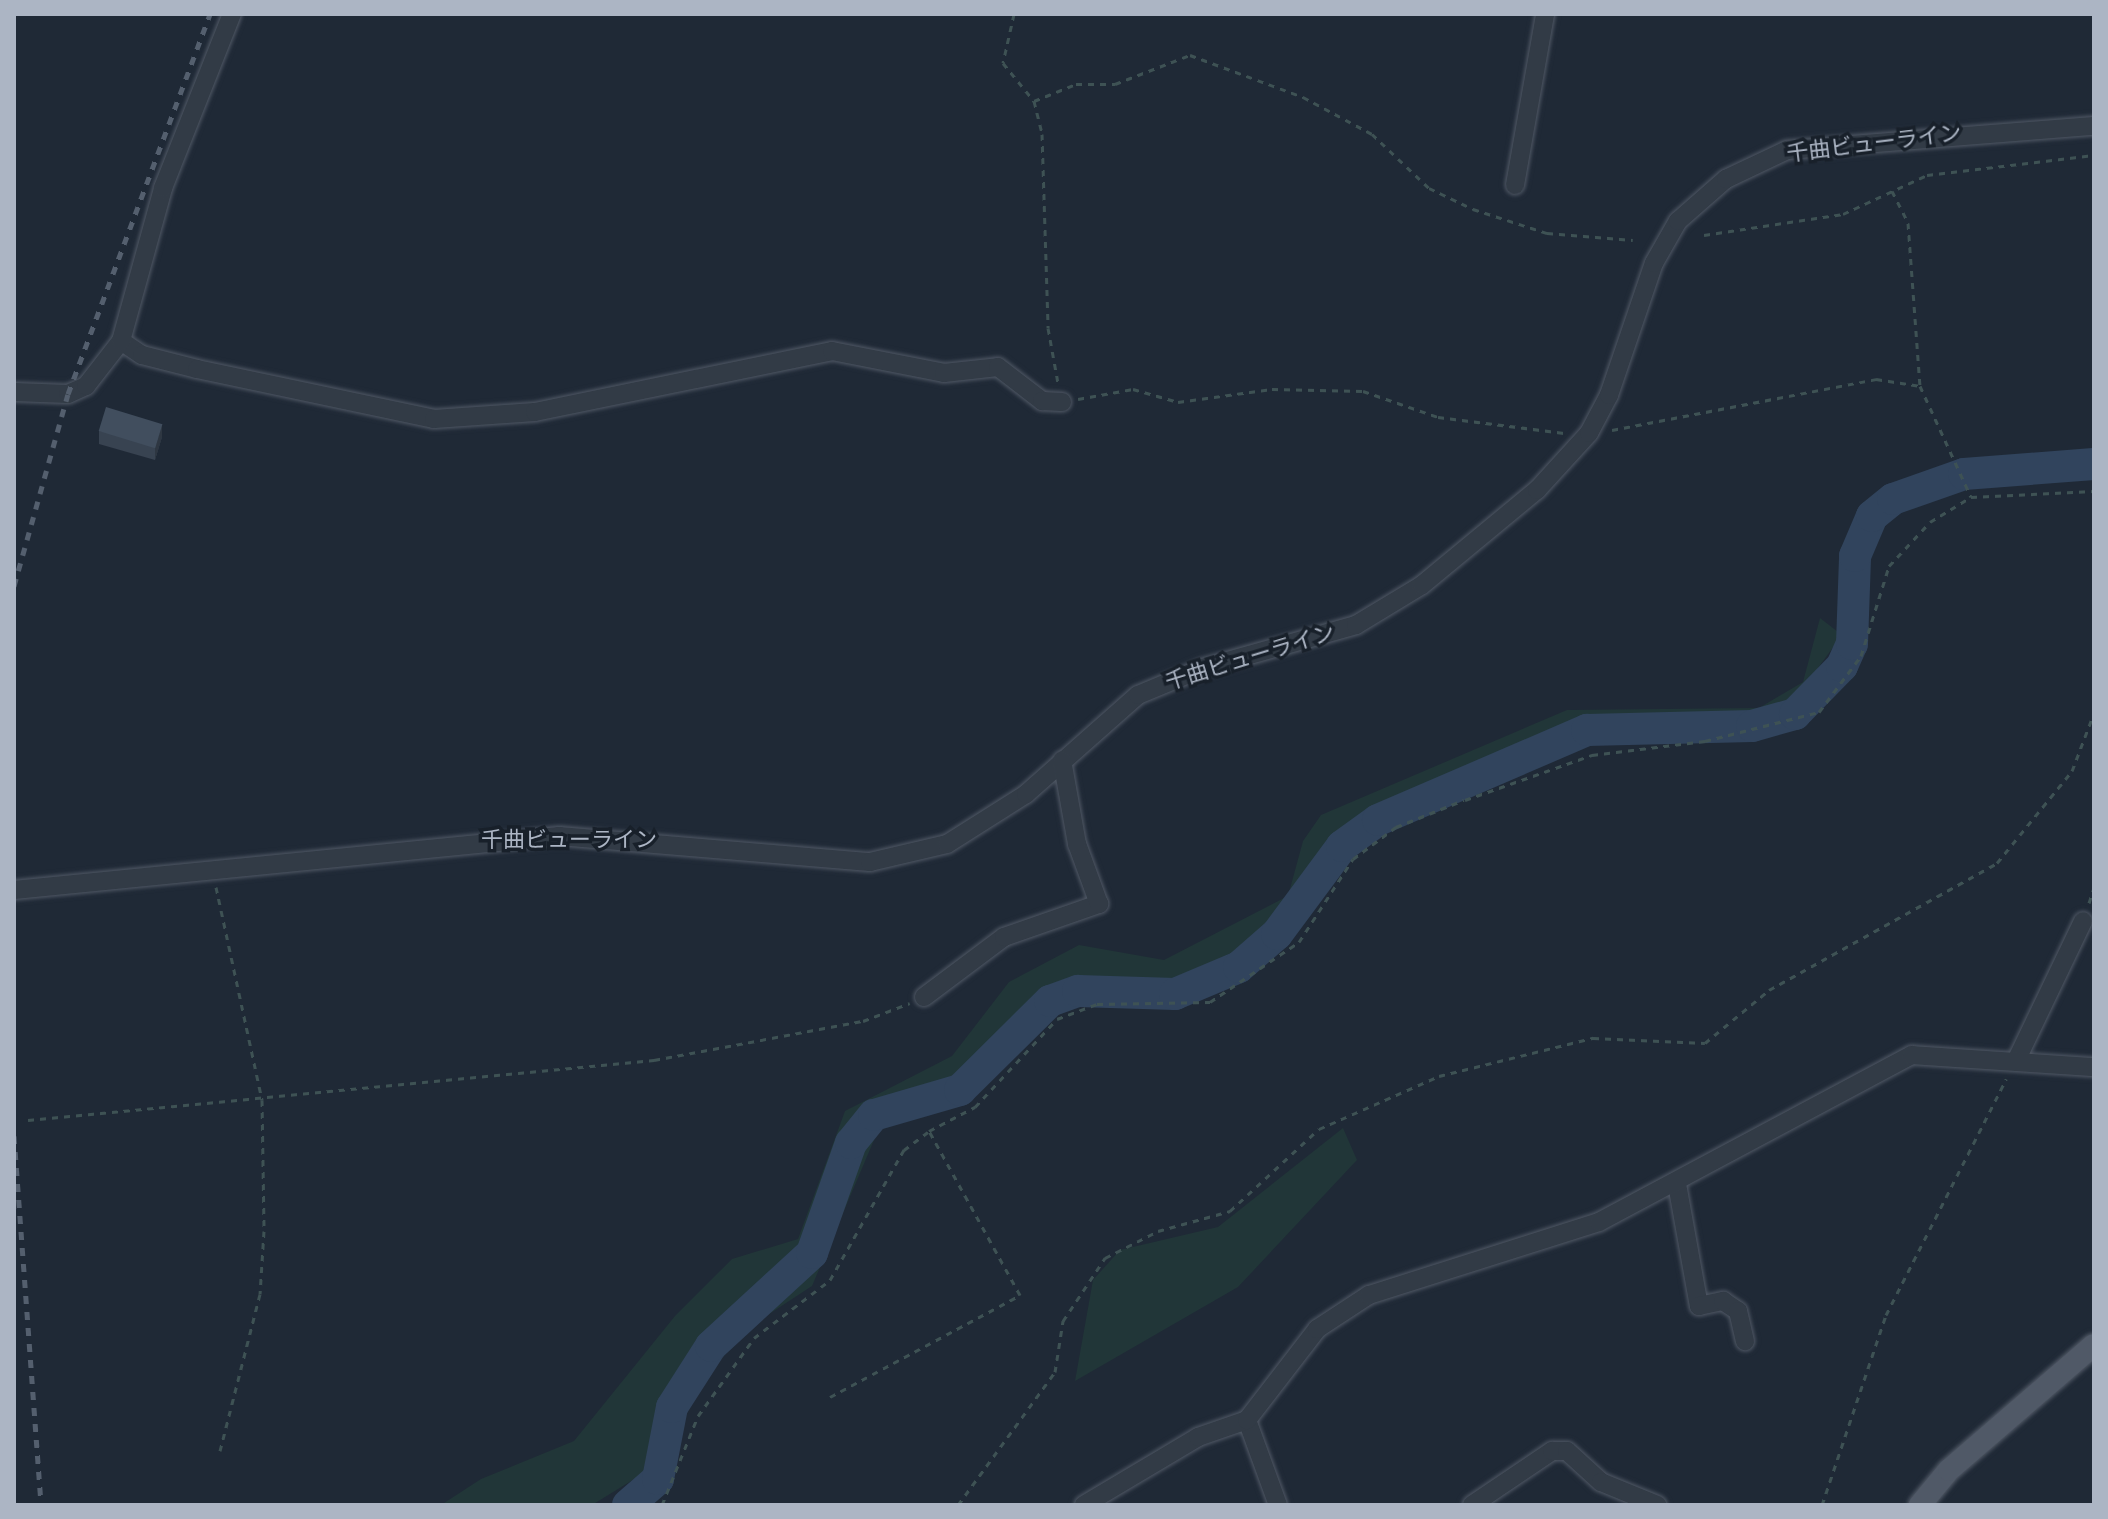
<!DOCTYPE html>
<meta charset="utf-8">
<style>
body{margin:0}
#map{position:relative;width:2108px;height:1519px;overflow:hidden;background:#1f2936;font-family:Helvetica,"Noto Sans JP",sans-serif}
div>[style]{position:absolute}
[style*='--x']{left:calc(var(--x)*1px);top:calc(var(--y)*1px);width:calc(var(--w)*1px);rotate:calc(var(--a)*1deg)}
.green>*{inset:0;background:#213638}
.river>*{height:32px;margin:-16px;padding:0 16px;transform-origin:16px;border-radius:16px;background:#31445d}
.path>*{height:3px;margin-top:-1.5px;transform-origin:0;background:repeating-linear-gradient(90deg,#3e5254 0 6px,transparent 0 12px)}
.roads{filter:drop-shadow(0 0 2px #505865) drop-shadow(0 0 2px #505865)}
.minor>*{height:18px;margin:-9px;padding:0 9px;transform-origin:9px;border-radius:9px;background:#323b46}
.major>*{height:22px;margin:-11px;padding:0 11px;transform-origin:11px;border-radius:11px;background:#505967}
.rail>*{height:5px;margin-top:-2.5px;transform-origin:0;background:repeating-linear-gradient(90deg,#545f6e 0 8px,transparent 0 16px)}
.wall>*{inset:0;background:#384351}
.shaded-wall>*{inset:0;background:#2e3742}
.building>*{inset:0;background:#414e5e;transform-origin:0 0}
span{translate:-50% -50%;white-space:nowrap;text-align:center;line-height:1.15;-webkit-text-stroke:7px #18202a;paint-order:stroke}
.street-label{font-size:22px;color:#acb5c4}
.frame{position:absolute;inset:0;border:16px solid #acb5c4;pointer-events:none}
</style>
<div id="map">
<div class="green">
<div style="clip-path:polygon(1820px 618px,1842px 635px,1791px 705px,1727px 721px,1574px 728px,1378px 806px,1321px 878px,1230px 955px,1161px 989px,1110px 987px,1042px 997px,986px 1062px,961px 1081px,920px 1093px,877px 1133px,812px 1286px,679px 1373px,660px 1397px,644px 1473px,592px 1505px,441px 1505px,481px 1479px,574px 1441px,675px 1316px,732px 1259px,798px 1239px,845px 1111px,952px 1056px,1009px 982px,1079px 945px,1164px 960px,1288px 896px,1303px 841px,1321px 815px,1567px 710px,1759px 708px,1803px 682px)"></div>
<div style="clip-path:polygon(1343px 1128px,1357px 1160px,1238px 1287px,1075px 1381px,1093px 1280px,1120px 1250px,1218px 1227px)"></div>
</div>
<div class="river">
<div style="--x:628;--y:1505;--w:40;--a:-41"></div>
<div style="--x:658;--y:1479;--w:73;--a:-79"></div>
<div style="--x:672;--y:1407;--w:72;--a:-57.4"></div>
<div style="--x:711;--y:1346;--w:137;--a:-42.6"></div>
<div style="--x:812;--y:1253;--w:117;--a:-70.5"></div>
<div style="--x:851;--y:1143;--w:36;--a:-51"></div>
<div style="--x:874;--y:1115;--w:90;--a:-16.2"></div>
<div style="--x:960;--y:1090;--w:127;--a:-44.7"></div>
<div style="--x:1050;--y:1001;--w:30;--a:-20"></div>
<div style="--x:1078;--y:991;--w:97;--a:1.8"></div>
<div style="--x:1175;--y:994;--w:69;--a:-22.9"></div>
<div style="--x:1239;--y:967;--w:50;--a:-41"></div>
<div style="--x:1277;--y:934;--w:109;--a:-53.5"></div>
<div style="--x:1342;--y:846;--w:44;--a:-35.8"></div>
<div style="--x:1378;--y:820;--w:228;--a:-23.3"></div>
<div style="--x:1587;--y:730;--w:165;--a:-1.4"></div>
<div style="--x:1752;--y:726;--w:45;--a:-15.6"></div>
<div style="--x:1795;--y:714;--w:67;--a:-45.6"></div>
<div style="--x:1842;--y:666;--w:24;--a:-66"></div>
<div style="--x:1852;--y:644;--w:88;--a:-88"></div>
<div style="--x:1855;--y:556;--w:43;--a:-67"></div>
<div style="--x:1872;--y:516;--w:27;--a:-39"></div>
<div style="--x:1893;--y:499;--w:75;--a:-19.4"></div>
<div style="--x:1964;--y:474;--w:130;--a:-4.4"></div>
</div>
<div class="path">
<div style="--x:1014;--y:14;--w:50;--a:102.7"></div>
<div style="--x:1003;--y:63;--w:49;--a:50.8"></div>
<div style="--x:1034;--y:101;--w:34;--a:76"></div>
<div style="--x:1042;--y:134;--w:194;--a:88.2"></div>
<div style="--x:1048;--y:328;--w:56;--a:79.7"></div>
<div style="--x:1034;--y:101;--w:45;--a:-22"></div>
<div style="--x:1076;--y:84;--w:39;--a:0"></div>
<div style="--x:1115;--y:84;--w:80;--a:-21.1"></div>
<div style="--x:1190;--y:55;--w:121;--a:20.4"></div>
<div style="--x:1303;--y:97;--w:78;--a:28.2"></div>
<div style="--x:1372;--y:134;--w:79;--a:43.5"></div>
<div style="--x:1429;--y:188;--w:49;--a:25.5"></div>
<div style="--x:1473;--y:209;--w:78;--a:18"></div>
<div style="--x:1547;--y:233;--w:86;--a:4.7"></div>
<div style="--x:1892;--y:191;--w:36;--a:63"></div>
<div style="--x:1908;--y:223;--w:163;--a:85.8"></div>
<div style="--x:1704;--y:235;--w:141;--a:-8.6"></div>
<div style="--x:1843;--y:214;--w:93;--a:-24.9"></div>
<div style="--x:1927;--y:175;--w:168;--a:-6.8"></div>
<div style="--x:1078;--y:399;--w:56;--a:-10.3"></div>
<div style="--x:1133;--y:389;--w:47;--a:16.1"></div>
<div style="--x:1178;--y:402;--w:95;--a:-7.9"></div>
<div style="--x:1272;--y:389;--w:91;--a:1.3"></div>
<div style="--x:1363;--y:391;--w:79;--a:19.1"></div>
<div style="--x:1438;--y:417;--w:127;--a:7.2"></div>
<div style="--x:1612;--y:430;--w:269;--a:-10.9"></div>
<div style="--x:1876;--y:379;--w:45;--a:9"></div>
<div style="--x:1920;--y:386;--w:122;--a:65.3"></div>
<div style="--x:1971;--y:497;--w:123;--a:-2.8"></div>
<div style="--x:1465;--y:800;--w:135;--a:-19.5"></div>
<div style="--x:1592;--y:755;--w:114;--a:-7.1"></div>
<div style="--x:1705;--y:741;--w:118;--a:-14.3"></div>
<div style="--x:1819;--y:712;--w:70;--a:-53.1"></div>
<div style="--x:1861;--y:656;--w:94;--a:-72.7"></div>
<div style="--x:1889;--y:566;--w:60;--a:-47"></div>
<div style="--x:1930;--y:522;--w:48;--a:-31.4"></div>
<div style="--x:216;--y:887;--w:218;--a:77.8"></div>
<div style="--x:262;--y:1100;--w:131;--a:89.1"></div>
<div style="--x:264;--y:1231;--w:63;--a:93.6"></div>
<div style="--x:260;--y:1294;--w:162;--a:104.3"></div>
<div style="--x:2089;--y:903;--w:16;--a:-72"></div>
<div style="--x:28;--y:1120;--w:629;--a:-5.47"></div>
<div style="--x:654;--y:1060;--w:213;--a:-10.6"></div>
<div style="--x:863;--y:1021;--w:50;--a:-21"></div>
<div style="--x:830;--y:1397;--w:216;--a:-28.2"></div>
<div style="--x:1020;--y:1295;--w:188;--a:-119"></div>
<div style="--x:929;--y:1131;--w:52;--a:-27.6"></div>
<div style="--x:975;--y:1107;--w:120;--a:-47"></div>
<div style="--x:1057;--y:1019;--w:43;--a:-20.6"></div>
<div style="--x:1097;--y:1004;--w:113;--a:-1"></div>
<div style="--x:1210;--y:1002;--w:107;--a:-34"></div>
<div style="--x:1299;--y:942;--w:99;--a:-57"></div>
<div style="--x:1353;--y:859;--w:54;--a:-36.7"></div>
<div style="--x:1396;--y:827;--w:73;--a:-21.7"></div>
<div style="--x:662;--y:1505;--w:96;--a:-68"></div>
<div style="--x:698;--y:1416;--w:96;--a:-54.3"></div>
<div style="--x:754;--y:1338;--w:96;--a:-37.3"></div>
<div style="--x:830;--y:1280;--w:150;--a:-60.4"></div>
<div style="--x:904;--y:1150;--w:30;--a:-37"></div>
<div style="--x:958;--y:1505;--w:165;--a:-53.9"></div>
<div style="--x:1055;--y:1372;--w:52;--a:-81.1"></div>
<div style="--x:1063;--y:1321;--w:76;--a:-56.3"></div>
<div style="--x:1105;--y:1258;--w:59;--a:-27"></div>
<div style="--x:1158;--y:1231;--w:75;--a:-15.5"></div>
<div style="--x:1230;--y:1211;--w:121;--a:-42.7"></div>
<div style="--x:1319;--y:1129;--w:131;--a:-23.8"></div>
<div style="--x:1439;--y:1076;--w:159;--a:-13.9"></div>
<div style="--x:1593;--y:1038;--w:112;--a:2.6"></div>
<div style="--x:1705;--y:1043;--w:83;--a:-39.6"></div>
<div style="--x:1769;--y:990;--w:261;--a:-29.1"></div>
<div style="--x:1997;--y:863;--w:119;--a:-50.8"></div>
<div style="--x:2072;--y:771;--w:62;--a:-69.2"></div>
<div style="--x:1822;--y:1505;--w:200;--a:-71.4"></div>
<div style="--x:1886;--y:1315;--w:265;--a:-63"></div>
</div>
<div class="roads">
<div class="minor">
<div style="--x:1515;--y:185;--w:174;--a:-80"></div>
<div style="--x:121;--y:341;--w:25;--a:34"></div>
<div style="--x:142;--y:355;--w:57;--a:14.3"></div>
<div style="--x:197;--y:369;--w:242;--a:11.9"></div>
<div style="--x:434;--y:419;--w:101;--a:-4"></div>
<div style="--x:535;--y:412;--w:303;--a:-11.6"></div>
<div style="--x:832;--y:351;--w:114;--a:11.1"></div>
<div style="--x:944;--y:373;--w:54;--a:-6.3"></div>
<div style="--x:998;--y:367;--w:56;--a:37.7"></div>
<div style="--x:1042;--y:401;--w:20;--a:3"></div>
<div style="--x:14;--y:392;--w:54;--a:2.1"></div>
<div style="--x:68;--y:394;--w:20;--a:-24"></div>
<div style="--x:86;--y:386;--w:57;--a:-52.1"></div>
<div style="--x:121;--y:341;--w:159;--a:-74.6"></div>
<div style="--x:163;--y:188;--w:187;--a:-68.4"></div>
<div style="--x:14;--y:890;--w:548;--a:-5.66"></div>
<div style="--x:559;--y:836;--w:312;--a:4.8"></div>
<div style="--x:870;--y:862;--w:79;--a:-13.2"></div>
<div style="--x:947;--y:844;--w:93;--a:-32.3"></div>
<div style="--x:1026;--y:794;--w:149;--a:-41.5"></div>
<div style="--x:1138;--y:695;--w:70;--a:-22.6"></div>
<div style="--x:1203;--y:668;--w:159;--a:-15.7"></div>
<div style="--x:1356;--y:625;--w:77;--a:-31.2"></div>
<div style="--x:1422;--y:585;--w:149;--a:-39.6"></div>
<div style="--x:1537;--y:490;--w:77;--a:-47.6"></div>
<div style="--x:1589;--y:433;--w:43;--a:-62.2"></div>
<div style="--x:1609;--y:395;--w:139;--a:-71.2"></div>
<div style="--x:1654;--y:263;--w:48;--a:-60.3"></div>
<div style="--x:1678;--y:221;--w:64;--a:-41.2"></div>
<div style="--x:1726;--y:179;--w:68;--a:-25.4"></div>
<div style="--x:1787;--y:150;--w:308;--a:-4.5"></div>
<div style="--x:924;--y:997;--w:100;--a:-36.9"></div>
<div style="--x:1004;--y:937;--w:101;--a:-19.2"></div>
<div style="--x:1099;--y:904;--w:64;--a:-110.1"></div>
<div style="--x:1077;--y:844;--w:85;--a:-100.1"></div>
<div style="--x:2016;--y:1061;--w:155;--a:-64.4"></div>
<div style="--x:1677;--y:1184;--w:124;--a:79.8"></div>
<div style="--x:1699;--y:1306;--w:25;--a:-12"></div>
<div style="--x:1723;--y:1301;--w:18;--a:34"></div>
<div style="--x:1738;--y:1311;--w:31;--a:77"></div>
<div style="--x:1247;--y:1420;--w:90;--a:70"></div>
<div style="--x:1084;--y:1505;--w:133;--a:-30.8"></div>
<div style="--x:1198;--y:1437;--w:52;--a:-19.1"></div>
<div style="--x:1247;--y:1420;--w:115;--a:-52.4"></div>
<div style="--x:1317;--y:1329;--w:62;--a:-33.2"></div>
<div style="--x:1369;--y:1295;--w:241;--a:-17.6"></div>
<div style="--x:1599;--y:1222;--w:355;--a:-28.1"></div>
<div style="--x:1912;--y:1055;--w:182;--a:3.8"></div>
<div style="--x:1472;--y:1505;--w:97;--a:-34"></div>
<div style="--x:1552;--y:1451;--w:15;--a:0"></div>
<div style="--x:1567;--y:1451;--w:46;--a:42.4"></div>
<div style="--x:1601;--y:1482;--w:61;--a:22.3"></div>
</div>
<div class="major">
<div style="--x:1920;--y:1505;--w:45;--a:-50.4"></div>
<div style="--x:1949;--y:1470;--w:191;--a:-40.8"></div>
</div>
</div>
<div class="rail">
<div style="--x:14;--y:586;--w:199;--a:-74.3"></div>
<div style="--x:68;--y:394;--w:406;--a:-69.5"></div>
<div style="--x:14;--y:1136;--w:370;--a:85.8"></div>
</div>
<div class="wall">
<div style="clip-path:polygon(99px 431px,162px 437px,155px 460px,99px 444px)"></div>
</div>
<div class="shaded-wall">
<div style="clip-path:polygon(162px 424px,162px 437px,155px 460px,155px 447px)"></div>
</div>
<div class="building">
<div style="left:106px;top:407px;width:59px;height:25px;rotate:17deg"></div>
</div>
<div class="street-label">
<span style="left:1874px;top:143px;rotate:-7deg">千曲ビューライン</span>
<span style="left:1250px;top:657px;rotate:-17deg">千曲ビューライン</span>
<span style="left:569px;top:840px">千曲ビューライン</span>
</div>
<div class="frame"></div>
</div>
